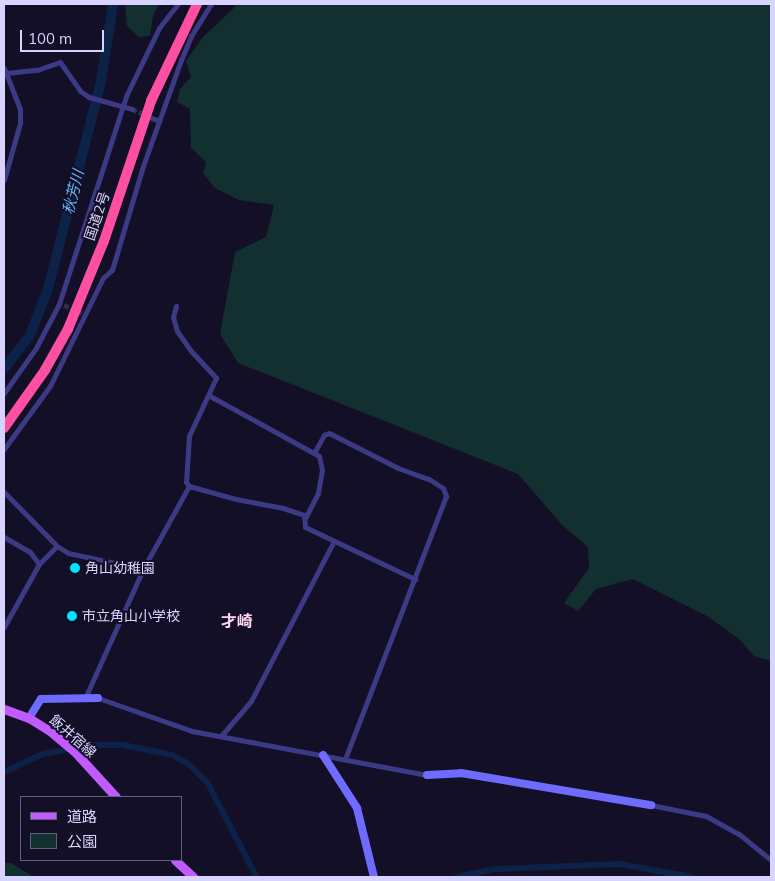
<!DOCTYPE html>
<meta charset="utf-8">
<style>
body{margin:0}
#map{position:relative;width:775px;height:881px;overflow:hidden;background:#130f26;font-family:Mulish,"Noto Sans JP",sans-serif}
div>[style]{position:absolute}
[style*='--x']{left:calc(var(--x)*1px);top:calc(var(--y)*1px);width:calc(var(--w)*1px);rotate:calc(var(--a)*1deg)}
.green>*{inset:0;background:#12302f}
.canal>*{height:5.5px;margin:-2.75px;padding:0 2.75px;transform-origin:2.75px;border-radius:2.75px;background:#0c2248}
.river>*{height:10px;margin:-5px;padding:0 5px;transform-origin:5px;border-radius:5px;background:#0c2248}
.street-tunnel>*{height:5px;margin-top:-2.5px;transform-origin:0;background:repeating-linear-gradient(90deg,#312d47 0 5px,transparent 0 7.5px)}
.street>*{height:5px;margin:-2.5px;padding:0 2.5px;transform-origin:2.5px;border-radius:2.5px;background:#3d3a85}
.secondary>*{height:8px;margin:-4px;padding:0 4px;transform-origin:4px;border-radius:4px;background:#6f6bff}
.primary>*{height:9px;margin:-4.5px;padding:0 4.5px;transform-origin:4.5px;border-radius:4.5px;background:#c25bff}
.highway>*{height:10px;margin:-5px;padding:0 5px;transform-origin:5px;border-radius:5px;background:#ff4fa3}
.dots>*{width:14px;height:14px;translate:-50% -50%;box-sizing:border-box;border:2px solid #130f26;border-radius:50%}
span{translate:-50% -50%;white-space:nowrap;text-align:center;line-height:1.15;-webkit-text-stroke:4px #130f26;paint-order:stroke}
.street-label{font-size:14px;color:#d9d4ff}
.poi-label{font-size:14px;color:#d9d4ff}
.left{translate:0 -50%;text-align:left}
.water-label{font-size:15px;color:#62b6ff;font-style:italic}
.quarter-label{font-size:16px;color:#ffd6f0;font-weight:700}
.frame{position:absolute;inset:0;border:5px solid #d9d4ff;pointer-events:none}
.legend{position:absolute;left:20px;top:796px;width:162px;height:65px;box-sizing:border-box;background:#130f26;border:1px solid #625e7d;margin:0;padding:6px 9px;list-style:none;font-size:15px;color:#d9d4ff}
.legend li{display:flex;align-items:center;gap:10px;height:25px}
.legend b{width:25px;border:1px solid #625e7d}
.scale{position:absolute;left:20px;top:30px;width:84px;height:22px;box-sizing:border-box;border:2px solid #d9d4ff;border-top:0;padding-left:6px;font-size:15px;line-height:18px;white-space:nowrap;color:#d9d4ff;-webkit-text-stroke:4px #130f26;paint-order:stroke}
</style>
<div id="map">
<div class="green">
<div style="clip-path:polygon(125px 4px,159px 4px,153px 16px,150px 36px,139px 37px,127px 26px)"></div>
<div style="clip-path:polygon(238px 4px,771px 4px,771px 661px,754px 656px,739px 639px,707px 616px,633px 579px,596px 589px,578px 611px,564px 603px,589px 568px,588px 547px,563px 526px,518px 474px,238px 363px,220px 334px,235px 252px,266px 237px,274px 205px,239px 200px,215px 188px,203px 173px,206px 162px,191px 148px,190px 109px,177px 102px,180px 89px,191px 77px,186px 61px,202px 38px)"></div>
<div style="clip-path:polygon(4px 863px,11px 863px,34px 877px,4px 877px)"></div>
</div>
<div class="canal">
<div style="--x:4;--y:772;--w:43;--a:-24.8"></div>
<div style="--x:43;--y:754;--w:48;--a:-10.8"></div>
<div style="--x:90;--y:745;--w:33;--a:0"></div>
<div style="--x:123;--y:745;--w:50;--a:11.5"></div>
<div style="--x:172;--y:755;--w:19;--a:28"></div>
<div style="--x:189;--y:764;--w:27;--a:45"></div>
<div style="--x:208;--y:783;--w:106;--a:62.5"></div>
<div style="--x:457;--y:877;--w:40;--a:-12"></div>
<div style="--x:496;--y:869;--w:124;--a:-2.3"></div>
<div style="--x:620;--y:864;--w:73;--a:10.2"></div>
</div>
<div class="river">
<div style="--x:4;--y:369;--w:43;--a:-52.6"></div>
<div style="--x:30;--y:335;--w:49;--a:-68.6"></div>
<div style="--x:48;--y:289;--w:215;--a:-75.7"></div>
<div style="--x:101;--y:81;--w:78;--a:-81.1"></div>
</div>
<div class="street-tunnel">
<div style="--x:132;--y:109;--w:15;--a:23"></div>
<div style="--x:64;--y:305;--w:20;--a:24"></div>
</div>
<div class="street">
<div style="--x:4;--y:68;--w:44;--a:68.7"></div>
<div style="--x:20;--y:109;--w:14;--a:90"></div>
<div style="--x:20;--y:123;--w:59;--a:105.7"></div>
<div style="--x:6;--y:73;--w:31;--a:-6"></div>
<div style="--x:37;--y:70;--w:24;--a:-19"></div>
<div style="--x:60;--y:62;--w:35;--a:55"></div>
<div style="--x:80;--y:91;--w:11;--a:34"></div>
<div style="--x:89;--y:97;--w:45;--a:15.6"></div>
<div style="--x:152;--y:118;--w:8;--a:23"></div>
<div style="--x:176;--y:306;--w:11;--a:105"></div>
<div style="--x:173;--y:317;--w:15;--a:74"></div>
<div style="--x:177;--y:331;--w:24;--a:55"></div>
<div style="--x:191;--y:351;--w:37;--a:47"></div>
<div style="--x:216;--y:378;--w:64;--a:115"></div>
<div style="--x:189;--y:436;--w:46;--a:93.7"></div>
<div style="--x:186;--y:482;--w:5;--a:53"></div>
<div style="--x:189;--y:486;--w:49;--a:15.5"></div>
<div style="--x:236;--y:499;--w:48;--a:10.8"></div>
<div style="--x:283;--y:508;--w:22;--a:18"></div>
<div style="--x:304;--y:515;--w:12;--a:85"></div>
<div style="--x:305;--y:527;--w:122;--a:25.3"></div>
<div style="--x:4;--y:393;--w:55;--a:-54.6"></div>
<div style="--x:36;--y:348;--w:50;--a:-62.4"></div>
<div style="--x:59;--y:304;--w:221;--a:-72.1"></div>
<div style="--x:127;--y:94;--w:73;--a:-64.1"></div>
<div style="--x:159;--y:28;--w:31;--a:-52"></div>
<div style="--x:210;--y:396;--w:124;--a:28.8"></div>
<div style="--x:319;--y:456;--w:14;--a:78"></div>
<div style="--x:322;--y:470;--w:23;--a:100"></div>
<div style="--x:318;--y:493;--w:27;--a:117"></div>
<div style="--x:4;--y:449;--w:78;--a:-53.9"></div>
<div style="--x:50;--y:386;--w:120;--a:-63.9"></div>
<div style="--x:103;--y:278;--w:12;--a:-42"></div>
<div style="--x:112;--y:270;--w:109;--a:-73.4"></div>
<div style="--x:143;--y:166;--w:113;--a:-70.3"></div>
<div style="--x:181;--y:60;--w:26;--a:-67"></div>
<div style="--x:191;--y:36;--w:38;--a:-58"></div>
<div style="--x:314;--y:453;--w:21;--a:-61"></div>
<div style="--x:324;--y:435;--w:5;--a:-22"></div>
<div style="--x:329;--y:433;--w:77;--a:26.9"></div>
<div style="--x:398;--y:468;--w:33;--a:20"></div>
<div style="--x:429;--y:479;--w:17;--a:33"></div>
<div style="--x:443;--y:488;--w:9;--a:69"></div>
<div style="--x:446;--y:496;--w:282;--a:111"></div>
<div style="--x:4;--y:492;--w:76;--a:45.5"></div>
<div style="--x:57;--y:546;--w:13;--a:32"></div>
<div style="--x:68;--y:553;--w:77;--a:12"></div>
<div style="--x:4;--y:537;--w:30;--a:30"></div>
<div style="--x:30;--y:552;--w:15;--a:53"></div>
<div style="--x:4;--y:627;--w:72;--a:-60.9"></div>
<div style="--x:39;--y:564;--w:25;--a:-45"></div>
<div style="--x:86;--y:696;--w:139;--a:-65.8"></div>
<div style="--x:143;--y:569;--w:95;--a:-61"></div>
<div style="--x:98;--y:698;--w:100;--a:19.3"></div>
<div style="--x:192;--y:731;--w:239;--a:10.6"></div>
<div style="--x:221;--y:736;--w:46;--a:-49.4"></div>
<div style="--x:251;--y:701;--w:180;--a:-62.6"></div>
<div style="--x:651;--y:805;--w:56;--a:11.3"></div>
<div style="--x:706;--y:816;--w:38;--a:29"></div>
<div style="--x:739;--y:834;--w:41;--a:39.1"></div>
</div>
<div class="secondary">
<div style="--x:29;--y:718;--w:22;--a:-58"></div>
<div style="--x:41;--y:699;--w:57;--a:-1"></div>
<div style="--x:323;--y:755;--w:63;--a:57.3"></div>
<div style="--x:357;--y:808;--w:71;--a:76.2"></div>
<div style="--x:427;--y:775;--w:34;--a:-3"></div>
<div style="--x:461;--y:773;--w:193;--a:9.6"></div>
</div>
<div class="primary">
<div style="--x:4;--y:709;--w:27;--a:20"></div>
<div style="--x:29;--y:718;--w:25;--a:32"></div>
<div style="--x:50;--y:731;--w:33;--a:40"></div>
<div style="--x:75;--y:752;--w:61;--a:47.7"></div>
<div style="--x:175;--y:860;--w:25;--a:43"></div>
</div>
<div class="highway">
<div style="--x:4;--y:428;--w:71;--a:-54.7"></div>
<div style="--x:45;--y:370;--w:47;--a:-60.7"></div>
<div style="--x:68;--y:329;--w:95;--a:-67.8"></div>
<div style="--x:104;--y:241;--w:148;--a:-71.4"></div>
<div style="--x:151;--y:101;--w:107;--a:-64.6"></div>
</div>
<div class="dots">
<div style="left:75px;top:568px;background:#00e5ff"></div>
<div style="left:72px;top:616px;background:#00e5ff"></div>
</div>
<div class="street-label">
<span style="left:97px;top:216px;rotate:-71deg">国道2号</span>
<span style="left:73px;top:736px;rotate:41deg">飯井宿線</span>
</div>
<div class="poi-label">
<span class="left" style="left:85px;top:568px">角山幼稚園</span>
<span class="left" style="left:82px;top:616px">市立角山小学校</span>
</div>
<div class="water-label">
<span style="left:73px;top:192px;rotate:-76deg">秋芳川</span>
</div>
<div class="quarter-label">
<span style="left:237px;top:621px">才崎</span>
</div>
<div class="frame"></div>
<ul class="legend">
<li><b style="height:6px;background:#c25bff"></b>道路</li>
<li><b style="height:14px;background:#12302f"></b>公園</li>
</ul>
<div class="scale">100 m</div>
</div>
